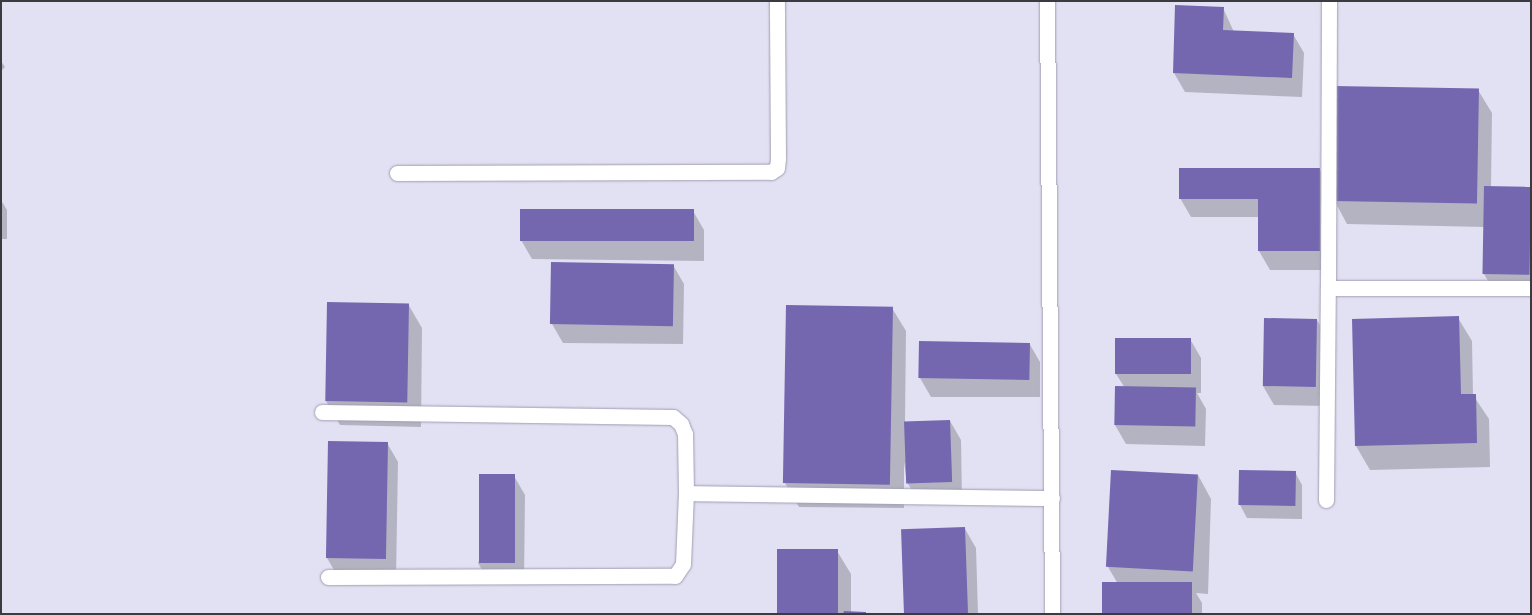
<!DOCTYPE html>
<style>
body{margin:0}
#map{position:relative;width:1532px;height:615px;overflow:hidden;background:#e2e0f3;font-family:"Nunito Sans",sans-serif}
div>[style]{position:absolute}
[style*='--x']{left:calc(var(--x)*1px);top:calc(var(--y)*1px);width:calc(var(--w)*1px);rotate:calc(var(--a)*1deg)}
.shadow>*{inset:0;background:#0003}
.building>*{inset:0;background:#7467b0;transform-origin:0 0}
.roads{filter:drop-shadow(0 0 1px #a09eb0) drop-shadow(0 0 1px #a09eb0)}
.lane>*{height:15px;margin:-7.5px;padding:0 7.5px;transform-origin:7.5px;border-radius:7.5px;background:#fff}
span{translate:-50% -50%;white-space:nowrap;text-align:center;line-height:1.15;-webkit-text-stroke:5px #e2e0f3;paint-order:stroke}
.frame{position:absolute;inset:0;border:2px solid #3b3a41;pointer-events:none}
</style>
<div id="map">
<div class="shadow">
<div style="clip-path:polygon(1223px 8px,1234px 32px,1293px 34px,1304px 53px,1302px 97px,1185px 92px,1174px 73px)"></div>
<div style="clip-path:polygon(1px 61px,5px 67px,1px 71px)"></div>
<div style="clip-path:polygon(1478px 90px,1492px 113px,1491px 188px,1531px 188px,1531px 293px,1495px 293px,1484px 274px,1485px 227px,1347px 224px,1334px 200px)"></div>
<div style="clip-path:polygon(1320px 170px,1331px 189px,1331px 270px,1270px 270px,1259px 251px,1259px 217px,1191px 217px,1180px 198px)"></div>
<div style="clip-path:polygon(1px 200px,7px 210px,7px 239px,1px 239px)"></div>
<div style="clip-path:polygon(693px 211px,704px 230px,704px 261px,532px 259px,521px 240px)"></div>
<div style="clip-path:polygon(673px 265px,684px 284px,683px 344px,563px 343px,552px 324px)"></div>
<div style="clip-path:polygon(328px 303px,408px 304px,422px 328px,421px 427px,340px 425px,326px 401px)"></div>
<div style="clip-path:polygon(892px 308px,906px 331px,905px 422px,950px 421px,961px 440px,962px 501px,918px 501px,907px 482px,904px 462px,904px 508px,799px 507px,785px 483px)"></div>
<div style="clip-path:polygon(1458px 318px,1472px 341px,1473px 395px,1489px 419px,1490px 467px,1370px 470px,1356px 446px)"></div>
<div style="clip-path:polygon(1317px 320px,1328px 339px,1326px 406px,1274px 405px,1263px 386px)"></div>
<div style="clip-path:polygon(1190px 339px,1201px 358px,1201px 393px,1197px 393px,1206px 409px,1205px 446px,1126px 444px,1115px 425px,1116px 388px,1125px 388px,1116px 374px)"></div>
<div style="clip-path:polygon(1029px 343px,1040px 362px,1040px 397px,931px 397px,920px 378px)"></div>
<div style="clip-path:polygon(387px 443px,398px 462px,396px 578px,338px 577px,327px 558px)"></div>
<div style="clip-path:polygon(1240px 472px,1295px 472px,1302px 485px,1302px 519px,1247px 518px,1240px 505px)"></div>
<div style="clip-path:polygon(1198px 475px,1211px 499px,1208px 594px,1196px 593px,1202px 603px,1202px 614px,1103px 614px,1118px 584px,1108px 567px)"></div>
<div style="clip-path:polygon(514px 476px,525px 495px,524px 582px,489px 582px,478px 563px)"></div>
<div style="clip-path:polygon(965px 529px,976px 548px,978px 614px,905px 614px)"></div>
<div style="clip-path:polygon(837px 551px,851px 574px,851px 613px,878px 614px,778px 614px)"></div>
</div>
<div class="building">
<div style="clip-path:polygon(1175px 5px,1224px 7px,1223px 30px,1294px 33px,1292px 78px,1173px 73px)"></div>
<div style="left:1334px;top:86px;width:145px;height:115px;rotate:1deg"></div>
<div style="clip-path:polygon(1179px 168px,1320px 168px,1320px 251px,1258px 251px,1258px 199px,1179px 199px)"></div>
<div style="left:1484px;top:186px;width:47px;height:88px;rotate:1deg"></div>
<div style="left:520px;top:209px;width:174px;height:32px"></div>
<div style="left:551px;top:262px;width:123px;height:62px;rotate:1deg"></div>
<div style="left:327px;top:302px;width:82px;height:99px;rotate:1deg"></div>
<div style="left:786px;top:305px;width:107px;height:178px;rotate:1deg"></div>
<div style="clip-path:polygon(1459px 316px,1461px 394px,1476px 394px,1477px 443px,1355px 446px,1352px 319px)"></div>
<div style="left:1264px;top:318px;width:53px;height:68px;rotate:1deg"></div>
<div style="left:1115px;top:338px;width:76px;height:36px"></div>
<div style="left:919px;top:341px;width:111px;height:37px;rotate:1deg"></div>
<div style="left:1115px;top:386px;width:81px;height:39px;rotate:1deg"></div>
<div style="left:950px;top:420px;width:62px;height:46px;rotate:88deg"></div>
<div style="left:328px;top:441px;width:60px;height:117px;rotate:1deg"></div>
<div style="left:1111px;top:470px;width:87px;height:97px;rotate:3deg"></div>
<div style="left:1239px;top:470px;width:57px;height:35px;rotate:1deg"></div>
<div style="left:479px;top:474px;width:36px;height:89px"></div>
<div style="left:965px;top:527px;width:87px;height:64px;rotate:88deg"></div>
<div style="left:777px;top:549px;width:61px;height:65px"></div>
<div style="left:1102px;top:582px;width:90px;height:32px"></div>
<div style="clip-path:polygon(844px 611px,866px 612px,866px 614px,843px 614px)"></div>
</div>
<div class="roads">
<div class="lane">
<div style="--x:1047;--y:1;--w:613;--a:89.53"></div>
<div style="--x:1329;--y:1;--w:287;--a:90.2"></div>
<div style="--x:1328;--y:288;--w:203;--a:0"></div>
<div style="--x:397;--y:173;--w:374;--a:-0.2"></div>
<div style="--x:771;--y:172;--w:7;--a:-34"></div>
<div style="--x:777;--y:168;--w:10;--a:-84"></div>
<div style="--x:778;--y:158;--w:157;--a:-90.4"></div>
<div style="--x:322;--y:412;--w:351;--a:0.8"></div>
<div style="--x:673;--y:417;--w:11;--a:41"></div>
<div style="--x:681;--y:424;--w:11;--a:68"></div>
<div style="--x:685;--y:434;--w:59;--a:89"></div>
<div style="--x:686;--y:493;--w:366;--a:0.8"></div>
<div style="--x:1326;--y:500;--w:212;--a:-89.5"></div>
<div style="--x:328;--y:577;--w:347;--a:-0.2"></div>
<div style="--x:675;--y:576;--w:14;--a:-56"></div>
<div style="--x:683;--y:564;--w:71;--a:-87.6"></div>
</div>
</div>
<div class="frame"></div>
</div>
